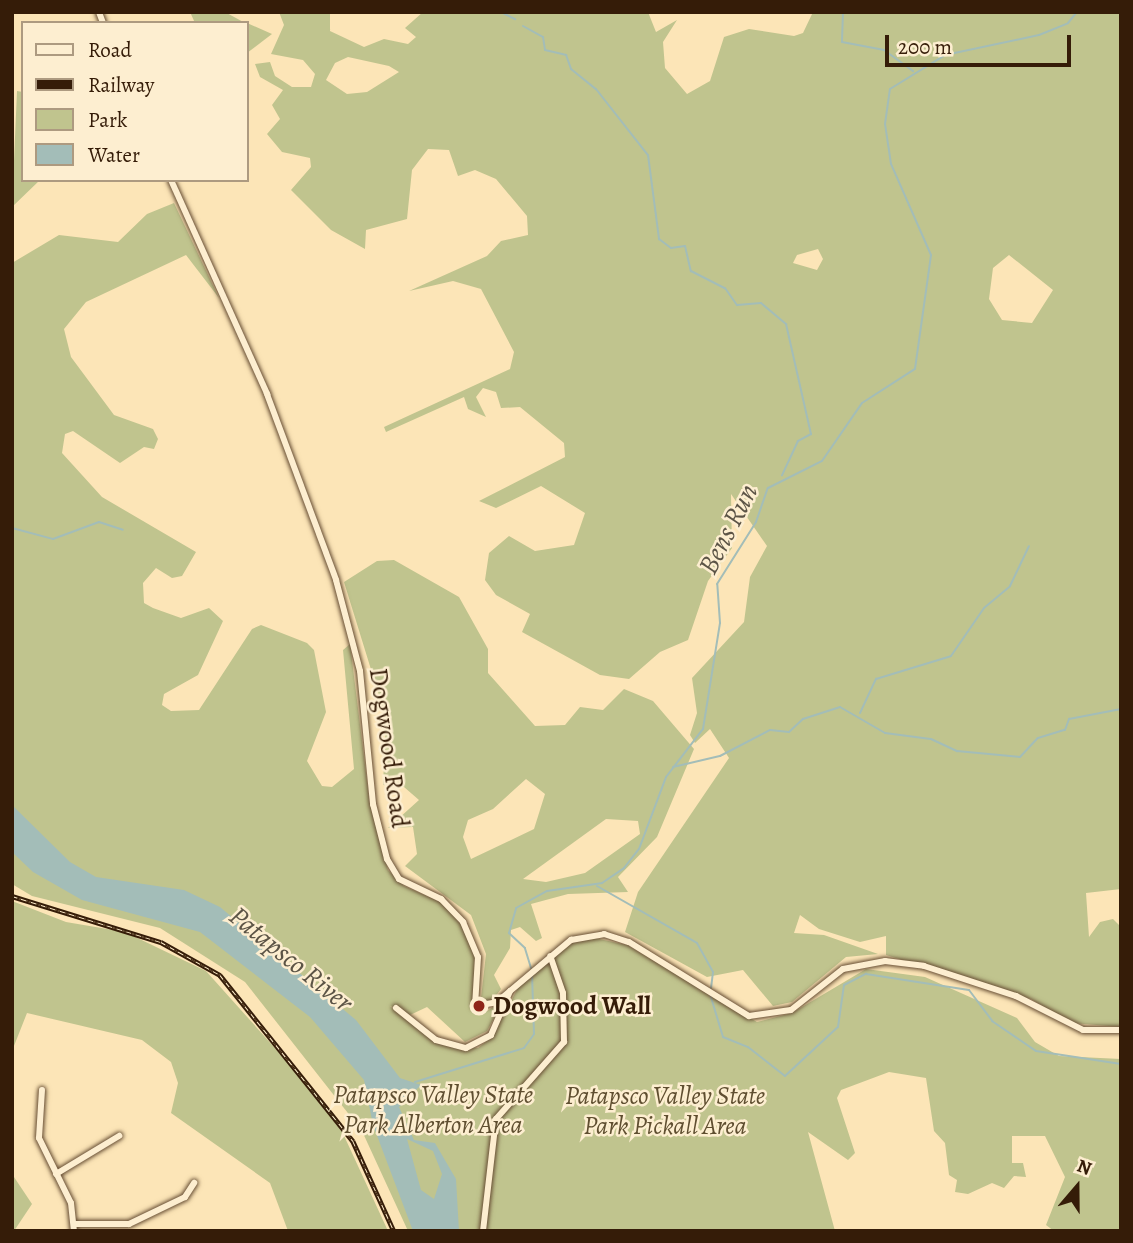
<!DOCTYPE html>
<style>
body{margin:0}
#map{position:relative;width:1133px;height:1243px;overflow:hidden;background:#fce5b7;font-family:Alegreya,serif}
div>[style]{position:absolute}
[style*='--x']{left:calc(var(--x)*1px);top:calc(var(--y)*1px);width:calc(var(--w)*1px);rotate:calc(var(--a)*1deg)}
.green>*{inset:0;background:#c0c48e}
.water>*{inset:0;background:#a3bdb8}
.stream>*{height:2px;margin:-1px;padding:0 1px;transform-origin:1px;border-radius:1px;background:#a3bdb8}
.roads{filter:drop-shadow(0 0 2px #674e34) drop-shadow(0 0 2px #674e34)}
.minor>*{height:6px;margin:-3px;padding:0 3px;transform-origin:3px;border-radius:3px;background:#fdeed0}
.rail>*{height:4.5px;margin-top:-2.25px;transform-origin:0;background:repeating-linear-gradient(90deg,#fdeed0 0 5px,#351c08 0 10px);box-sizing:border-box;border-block:2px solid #351c08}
.dots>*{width:19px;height:19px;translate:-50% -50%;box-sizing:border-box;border:4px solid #fdeed0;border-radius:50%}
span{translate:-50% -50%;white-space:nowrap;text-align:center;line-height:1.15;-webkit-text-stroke:5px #fdeed0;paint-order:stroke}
.street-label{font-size:26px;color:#351c08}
.poi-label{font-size:26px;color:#351c08;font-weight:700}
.left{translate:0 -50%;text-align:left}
.park-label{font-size:26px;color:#5f4e30;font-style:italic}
.water-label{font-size:28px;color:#5c5446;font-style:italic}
.frame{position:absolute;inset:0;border:14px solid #351c08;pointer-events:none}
.legend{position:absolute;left:21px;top:21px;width:228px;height:161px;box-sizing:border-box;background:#fdeed0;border:2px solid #ad9a80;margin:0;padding:9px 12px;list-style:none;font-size:21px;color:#351c08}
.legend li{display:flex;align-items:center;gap:14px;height:35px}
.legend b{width:35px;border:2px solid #ad9a80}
.north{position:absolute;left:1042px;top:1152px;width:70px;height:70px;-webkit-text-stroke:5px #fdeed0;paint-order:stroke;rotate:20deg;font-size:19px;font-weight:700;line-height:28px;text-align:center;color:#351c08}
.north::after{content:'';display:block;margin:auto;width:24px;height:32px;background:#351c08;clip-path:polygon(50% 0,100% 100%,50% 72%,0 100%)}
.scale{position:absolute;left:885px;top:35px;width:186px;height:32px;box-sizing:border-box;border:4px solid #351c08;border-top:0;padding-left:9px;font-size:21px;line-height:24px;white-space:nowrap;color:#351c08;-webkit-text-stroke:5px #fdeed0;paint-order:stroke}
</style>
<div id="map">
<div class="green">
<div style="clip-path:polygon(190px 12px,225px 12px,245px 23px,195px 23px)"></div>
<div style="clip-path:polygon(evenodd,279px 12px,330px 12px,330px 31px,364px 47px,384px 39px,408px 44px,416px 37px,405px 28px,423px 12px,648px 12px,656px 32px,677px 20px,663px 42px,665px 68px,687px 94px,710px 81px,724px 37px,749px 29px,794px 36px,803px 33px,813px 12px,1121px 12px,1121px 889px,1086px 893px,1089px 937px,1100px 922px,1113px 919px,1121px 927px,1121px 1027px,1072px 1023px,1031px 999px,886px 955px,886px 936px,860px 942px,819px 929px,800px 915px,794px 933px,824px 935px,878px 954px,846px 957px,792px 1002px,773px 1006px,743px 970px,707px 977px,625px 932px,638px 892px,729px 758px,710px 729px,695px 743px,690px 735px,697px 713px,692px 678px,744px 622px,750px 577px,767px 546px,731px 494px,732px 548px,708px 581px,688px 640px,660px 652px,629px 679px,600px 675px,522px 632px,530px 614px,496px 595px,485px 580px,489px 553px,509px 536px,535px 551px,574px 545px,585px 513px,541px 486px,496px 508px,479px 501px,565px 457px,564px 443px,520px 407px,501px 408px,496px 392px,483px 388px,476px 397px,486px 417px,468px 409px,464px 397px,386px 432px,384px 427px,510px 369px,514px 352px,481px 289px,453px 281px,409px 291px,487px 256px,501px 241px,528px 235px,527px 216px,496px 179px,475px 170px,458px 176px,449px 150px,428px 149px,412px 170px,407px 219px,366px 230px,365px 249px,331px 230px,291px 190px,311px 167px,310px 158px,282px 152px,267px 134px,280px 119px,272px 105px,283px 90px,260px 77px,255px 64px,270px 62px,275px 76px,292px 87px,311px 87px,315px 74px,303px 60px,271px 54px,284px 25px,279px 12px,348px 57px,389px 66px,399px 72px,367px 92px,347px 94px,326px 80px,335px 63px,348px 57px,279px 12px,818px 249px,823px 259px,817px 270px,793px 263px,797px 255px,818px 249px,279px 12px,1009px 255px,1053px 290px,1032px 323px,1002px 320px,989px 299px,993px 268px,1009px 255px)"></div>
<div style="clip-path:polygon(247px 23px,272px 34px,247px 53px)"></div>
<div style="clip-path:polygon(17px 91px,23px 92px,23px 180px,40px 180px,12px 207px)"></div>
<div style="clip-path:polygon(174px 203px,219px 298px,186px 255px,86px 302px,64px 329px,71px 357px,114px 415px,153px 429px,158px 439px,154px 449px,144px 447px,120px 463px,73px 431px,65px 434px,62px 453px,102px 497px,196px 552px,182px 576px,172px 578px,156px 568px,143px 583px,144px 603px,153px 608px,181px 618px,209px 608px,223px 621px,198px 675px,164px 694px,162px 705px,171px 711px,199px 710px,252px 629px,261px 625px,307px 643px,314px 650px,326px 712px,307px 761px,322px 786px,332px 787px,354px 769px,343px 650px,350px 644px,370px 805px,388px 870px,404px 886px,440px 902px,461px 924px,475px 957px,473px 1008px,487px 1011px,504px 1000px,487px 1031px,465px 1042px,427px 1007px,410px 1015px,390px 1006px,436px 1042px,478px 1048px,492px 1037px,519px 986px,572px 943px,590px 937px,627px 945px,757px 1022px,792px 1013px,866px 969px,925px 977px,1017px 1018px,1035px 1042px,1059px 1056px,1121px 1059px,1120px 1231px,1054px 1231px,1046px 1225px,1065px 1177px,1045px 1136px,1012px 1136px,1012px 1163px,1023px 1163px,1026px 1177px,1014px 1176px,1004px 1188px,992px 1183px,968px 1194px,955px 1192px,957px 1180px,949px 1175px,945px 1143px,934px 1131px,926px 1078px,889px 1072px,841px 1090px,837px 1098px,855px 1153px,848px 1160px,808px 1132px,835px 1231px,408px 1231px,362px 1131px,245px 982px,160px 928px,32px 896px,12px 884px,12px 263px,59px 235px,118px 242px,147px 214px)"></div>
<div style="clip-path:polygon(evenodd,394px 560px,459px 597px,488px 649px,488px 673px,535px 726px,565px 725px,580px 707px,603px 710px,624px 689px,653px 701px,694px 749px,657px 837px,618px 877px,628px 892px,568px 894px,531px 904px,542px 938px,536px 941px,520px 927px,511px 930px,510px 948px,494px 975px,501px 989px,491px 1002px,481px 998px,486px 954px,471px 915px,405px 866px,417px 854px,413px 827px,388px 828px,419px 800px,404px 787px,383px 785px,386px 718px,344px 582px,377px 561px,394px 560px,526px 779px,545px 794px,534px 829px,471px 859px,463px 837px,468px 820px,493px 809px,526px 779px,394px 560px,606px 819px,638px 821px,640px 834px,585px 873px,546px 882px,523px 879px,606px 819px)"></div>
<div style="clip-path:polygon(12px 901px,66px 922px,125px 932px,206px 971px,334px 1114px,388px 1231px,288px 1231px,270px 1183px,171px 1113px,178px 1083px,171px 1062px,142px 1040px,27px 1013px,12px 1051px)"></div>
<div style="clip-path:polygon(12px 1174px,32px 1204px,14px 1231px,12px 1231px)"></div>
</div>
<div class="water">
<div style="clip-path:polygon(evenodd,12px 805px,70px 862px,96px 877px,184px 890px,220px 907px,356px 1020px,400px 1078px,421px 1085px,399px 1107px,414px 1140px,435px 1143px,456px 1179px,459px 1231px,413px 1231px,373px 1125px,364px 1080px,310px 1017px,200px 932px,82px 900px,33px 872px,12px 852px,12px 805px,407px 1139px,433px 1151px,442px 1174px,434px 1199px,421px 1190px,407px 1139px)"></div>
</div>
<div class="stream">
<div style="--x:501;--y:12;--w:16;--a:27"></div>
<div style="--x:843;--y:12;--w:30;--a:92"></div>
<div style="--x:842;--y:42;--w:43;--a:10.8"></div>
<div style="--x:884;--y:50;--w:36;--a:36"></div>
<div style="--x:523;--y:26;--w:23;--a:29"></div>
<div style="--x:543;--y:37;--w:13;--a:81"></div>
<div style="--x:545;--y:50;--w:22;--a:13"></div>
<div style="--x:566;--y:55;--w:15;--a:70"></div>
<div style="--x:571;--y:69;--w:32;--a:39"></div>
<div style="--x:596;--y:89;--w:84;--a:51.8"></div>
<div style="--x:648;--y:155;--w:85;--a:82.5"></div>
<div style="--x:659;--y:239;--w:15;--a:37"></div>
<div style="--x:671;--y:248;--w:14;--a:-8"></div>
<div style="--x:685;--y:246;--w:26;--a:77"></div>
<div style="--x:691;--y:271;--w:38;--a:27"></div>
<div style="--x:725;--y:288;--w:21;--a:55"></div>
<div style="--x:737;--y:305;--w:24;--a:-5"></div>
<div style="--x:761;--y:303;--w:33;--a:40"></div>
<div style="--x:786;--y:324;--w:113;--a:77.2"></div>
<div style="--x:811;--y:434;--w:15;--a:152"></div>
<div style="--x:798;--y:441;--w:38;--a:115"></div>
<div style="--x:12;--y:528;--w:42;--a:15"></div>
<div style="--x:53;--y:539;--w:49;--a:-20.3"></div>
<div style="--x:99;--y:522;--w:25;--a:18"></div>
<div style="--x:860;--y:713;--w:38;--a:-65"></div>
<div style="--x:876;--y:679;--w:78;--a:-17"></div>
<div style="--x:951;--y:656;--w:58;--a:-55.5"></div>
<div style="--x:984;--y:608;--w:34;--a:-40"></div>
<div style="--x:1010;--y:586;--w:44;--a:-64.6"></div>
<div style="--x:673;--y:767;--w:48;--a:-13.2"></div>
<div style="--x:720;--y:756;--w:56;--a:-27.5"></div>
<div style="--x:770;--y:730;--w:19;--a:6"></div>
<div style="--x:789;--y:732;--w:19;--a:-43"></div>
<div style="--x:803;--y:719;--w:39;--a:-18"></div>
<div style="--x:840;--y:707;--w:52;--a:30"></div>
<div style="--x:885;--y:733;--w:46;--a:7.4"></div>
<div style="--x:931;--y:739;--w:29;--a:25"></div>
<div style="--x:957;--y:751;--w:63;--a:5.4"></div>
<div style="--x:1020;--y:757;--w:26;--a:-47"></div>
<div style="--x:1038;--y:738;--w:28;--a:-17"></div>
<div style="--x:1065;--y:730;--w:12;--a:-70"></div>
<div style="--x:1069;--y:719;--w:53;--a:-10.9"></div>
<div style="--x:597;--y:886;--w:115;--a:29.7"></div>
<div style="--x:697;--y:943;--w:33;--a:61"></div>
<div style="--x:713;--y:972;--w:16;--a:97"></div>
<div style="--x:531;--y:968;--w:21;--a:-107"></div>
<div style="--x:525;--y:948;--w:22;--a:-137"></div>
<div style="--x:509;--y:933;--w:26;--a:-74"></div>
<div style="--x:516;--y:908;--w:35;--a:-29"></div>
<div style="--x:547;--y:891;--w:56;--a:-8.3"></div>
<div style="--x:602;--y:883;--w:27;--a:-34"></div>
<div style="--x:624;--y:868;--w:24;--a:-52"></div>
<div style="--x:639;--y:849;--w:77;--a:-69.4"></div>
<div style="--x:666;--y:777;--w:61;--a:-52.4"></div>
<div style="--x:703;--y:729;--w:107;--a:-80.9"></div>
<div style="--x:720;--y:623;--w:39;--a:-94"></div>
<div style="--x:717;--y:584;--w:73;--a:-57.8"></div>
<div style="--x:756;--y:522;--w:36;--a:-71"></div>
<div style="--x:768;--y:488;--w:60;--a:-26.6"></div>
<div style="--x:822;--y:461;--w:70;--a:-55.4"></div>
<div style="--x:862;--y:403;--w:63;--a:-32.7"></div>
<div style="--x:915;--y:369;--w:115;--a:-82"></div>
<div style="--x:931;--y:255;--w:99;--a:-113.7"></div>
<div style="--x:891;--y:164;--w:40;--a:-98.5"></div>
<div style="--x:885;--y:124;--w:35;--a:-82"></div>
<div style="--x:890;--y:89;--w:65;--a:-31.7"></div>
<div style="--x:945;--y:55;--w:96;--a:-12"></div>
<div style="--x:1039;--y:35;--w:31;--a:-22"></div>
<div style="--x:1068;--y:23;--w:14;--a:-51"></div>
<div style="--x:710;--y:994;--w:45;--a:73.2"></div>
<div style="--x:723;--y:1037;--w:27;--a:22"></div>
<div style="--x:748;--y:1047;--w:47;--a:38.1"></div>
<div style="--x:785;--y:1076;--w:72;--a:-42.8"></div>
<div style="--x:838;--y:1027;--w:42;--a:-81.9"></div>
<div style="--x:844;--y:985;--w:25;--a:-27"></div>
<div style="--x:866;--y:974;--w:104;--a:8.8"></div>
<div style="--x:969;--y:990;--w:39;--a:53"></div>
<div style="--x:992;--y:1021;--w:53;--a:34.3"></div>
<div style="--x:1036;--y:1051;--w:86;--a:8.7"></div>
<div style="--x:415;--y:1082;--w:114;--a:-17.3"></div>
<div style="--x:524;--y:1048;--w:17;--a:-54"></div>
<div style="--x:534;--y:1034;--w:60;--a:-91.9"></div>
</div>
<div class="roads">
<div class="minor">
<div style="--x:99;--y:12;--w:12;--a:70"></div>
<div style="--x:171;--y:180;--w:235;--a:65.8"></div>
<div style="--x:267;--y:394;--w:198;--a:69.6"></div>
<div style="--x:336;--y:580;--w:94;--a:75.2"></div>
<div style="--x:360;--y:671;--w:134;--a:84.4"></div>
<div style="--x:373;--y:804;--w:57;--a:75.7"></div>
<div style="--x:387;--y:859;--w:23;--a:59"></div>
<div style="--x:399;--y:879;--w:47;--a:25.5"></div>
<div style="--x:441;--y:899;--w:32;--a:46"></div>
<div style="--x:463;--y:922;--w:38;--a:67"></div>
<div style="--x:478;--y:957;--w:49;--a:93.5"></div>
<div style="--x:475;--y:1006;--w:22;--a:-10"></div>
<div style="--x:497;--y:1002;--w:97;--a:-40"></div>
<div style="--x:571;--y:940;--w:34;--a:-10"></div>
<div style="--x:604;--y:934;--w:26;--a:18"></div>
<div style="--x:629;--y:942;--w:141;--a:31.7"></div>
<div style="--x:749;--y:1016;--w:42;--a:-8.1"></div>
<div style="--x:791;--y:1010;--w:66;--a:-38.3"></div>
<div style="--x:843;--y:969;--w:43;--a:-10.8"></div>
<div style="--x:885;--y:961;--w:39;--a:7"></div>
<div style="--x:924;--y:966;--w:97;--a:18.1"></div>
<div style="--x:1016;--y:996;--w:75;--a:26.9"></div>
<div style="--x:1083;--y:1030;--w:38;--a:0"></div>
<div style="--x:396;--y:1008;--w:51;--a:38.7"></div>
<div style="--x:436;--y:1040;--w:31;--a:15"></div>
<div style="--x:466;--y:1048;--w:28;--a:-27"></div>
<div style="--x:491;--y:1035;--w:48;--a:-66.6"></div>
<div style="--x:42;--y:1090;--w:48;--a:93.6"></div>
<div style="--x:39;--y:1138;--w:72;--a:63.8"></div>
<div style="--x:71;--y:1203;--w:28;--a:84"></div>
<div style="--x:56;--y:1174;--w:74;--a:-31.1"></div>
<div style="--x:75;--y:1224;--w:54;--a:0"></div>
<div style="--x:129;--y:1224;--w:62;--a:-25.7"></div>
<div style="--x:185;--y:1197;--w:17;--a:-57"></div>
<div style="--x:483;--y:1231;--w:113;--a:-83.4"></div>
<div style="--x:496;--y:1119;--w:103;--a:-48.6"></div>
<div style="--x:564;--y:1042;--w:49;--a:-91.2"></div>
<div style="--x:563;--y:993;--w:39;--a:-109"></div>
</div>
</div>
<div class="rail">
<div style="--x:12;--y:896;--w:156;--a:17.2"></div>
<div style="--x:161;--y:942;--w:68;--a:29.2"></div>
<div style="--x:220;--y:975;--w:213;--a:51.3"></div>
<div style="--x:353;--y:1141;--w:99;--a:65.5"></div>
</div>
<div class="dots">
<div style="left:479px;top:1006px;background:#8f2418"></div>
</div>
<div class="street-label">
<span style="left:389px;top:748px;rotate:82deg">Dogwood Road</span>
</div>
<div class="poi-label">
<span class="left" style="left:493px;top:1006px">Dogwood Wall</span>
</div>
<div class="park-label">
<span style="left:433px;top:1110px">Patapsco Valley State<br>Park Alberton Area</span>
<span style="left:665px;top:1111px">Patapsco Valley State<br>Park Pickall Area</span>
</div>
<div class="water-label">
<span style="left:728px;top:529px;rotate:-63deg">Bens Run</span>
<span style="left:291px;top:959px;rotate:39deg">Patapsco River</span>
</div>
<div class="frame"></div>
<ul class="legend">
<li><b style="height:9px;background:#fdeed0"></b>Road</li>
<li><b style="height:9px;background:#351c08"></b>Railway</li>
<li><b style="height:19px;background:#c0c48e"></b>Park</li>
<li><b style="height:19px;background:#a3bdb8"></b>Water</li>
</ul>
<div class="north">N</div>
<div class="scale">200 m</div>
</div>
